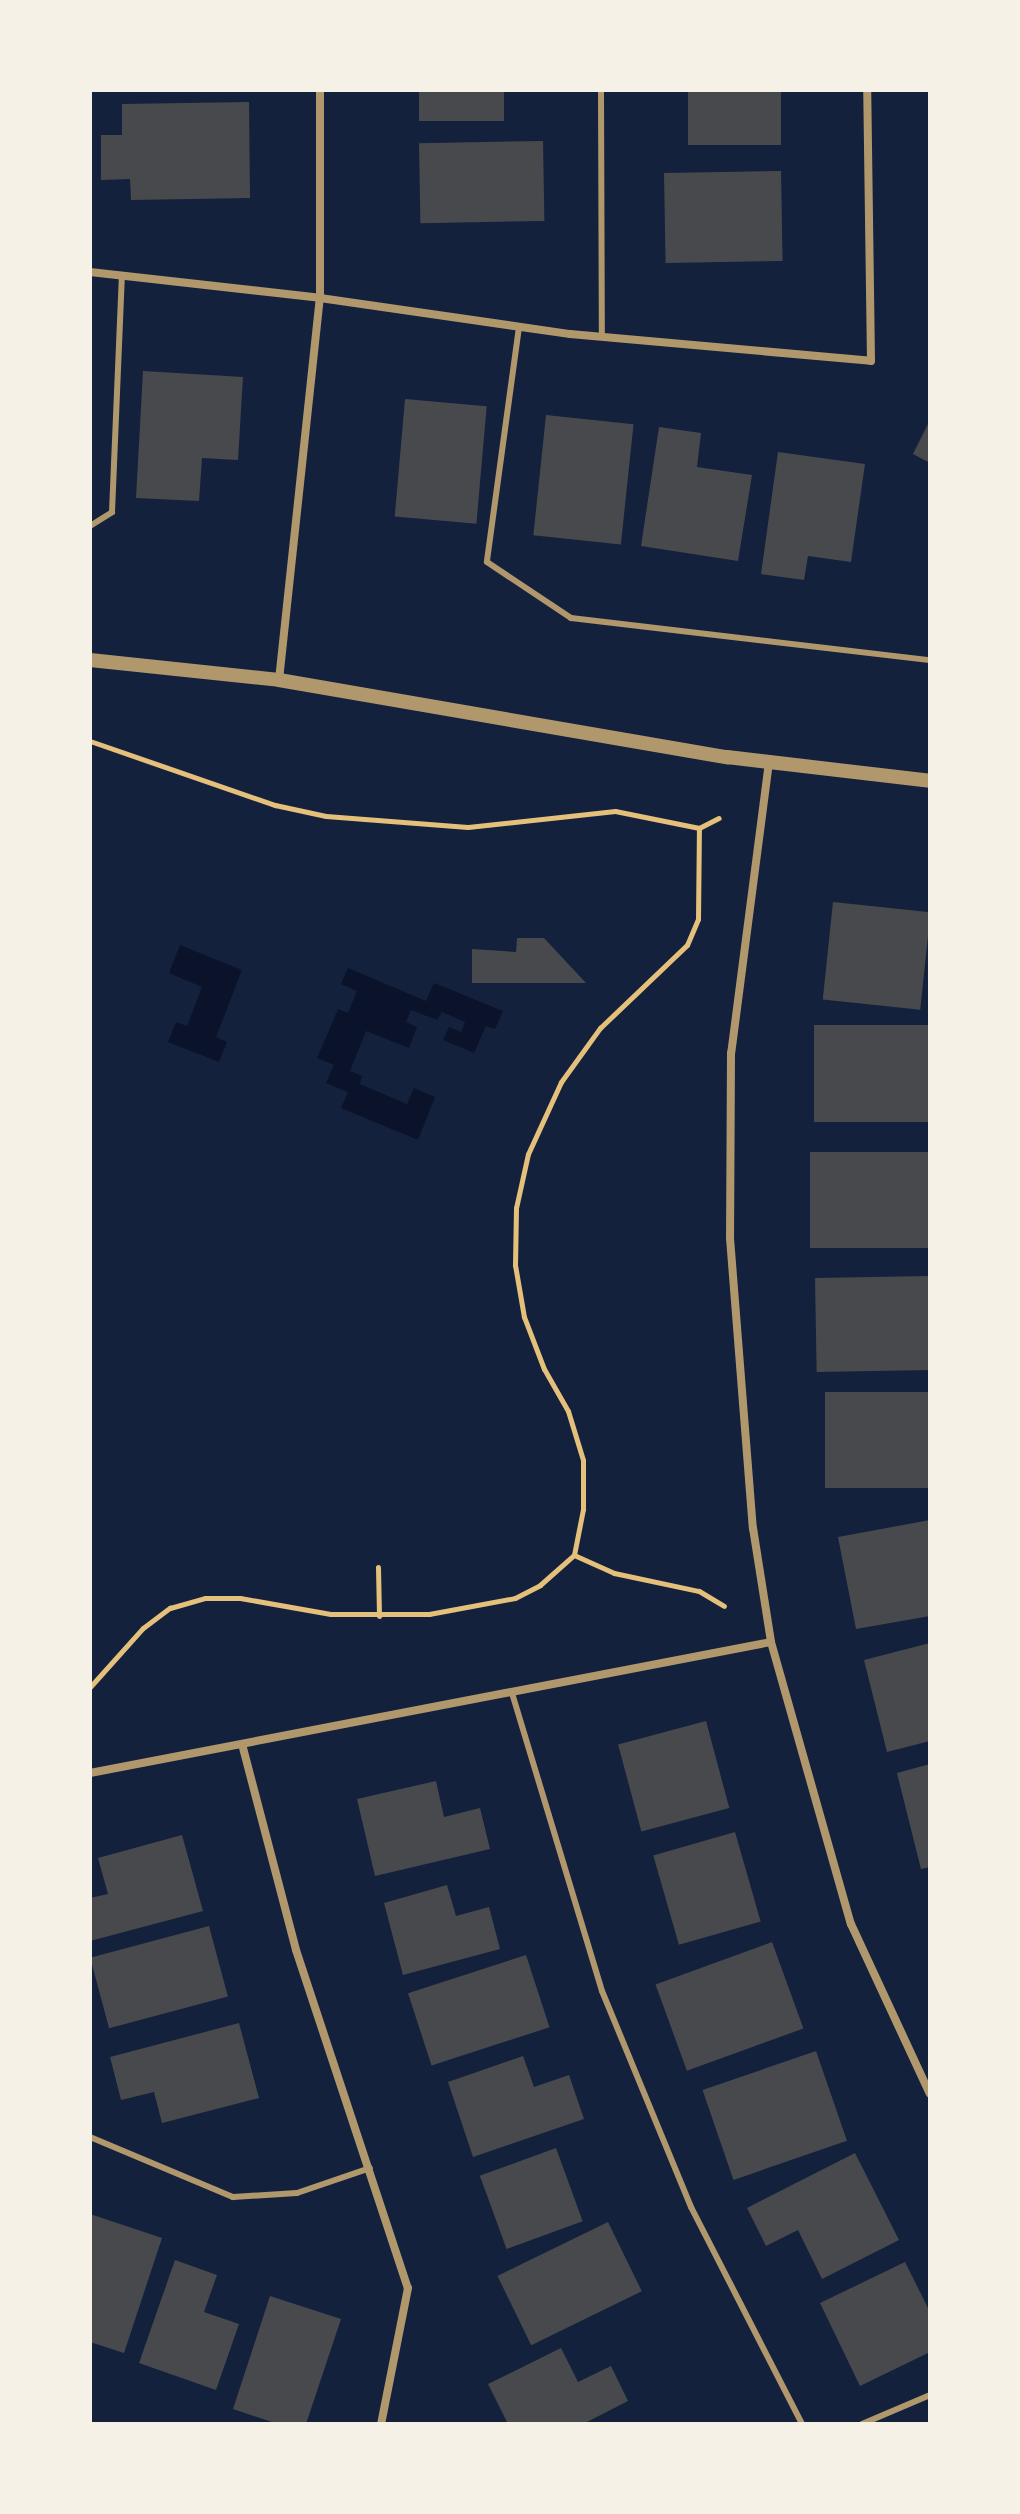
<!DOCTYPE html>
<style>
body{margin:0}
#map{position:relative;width:1020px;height:2514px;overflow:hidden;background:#14213d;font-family:"Crimson Pro",serif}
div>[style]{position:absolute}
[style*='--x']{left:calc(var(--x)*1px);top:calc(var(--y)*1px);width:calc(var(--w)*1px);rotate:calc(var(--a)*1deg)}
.water>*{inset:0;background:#0b132b}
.building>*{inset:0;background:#48494c;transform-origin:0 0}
.path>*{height:5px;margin:-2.5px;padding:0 2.5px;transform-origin:2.5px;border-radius:2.5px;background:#e5c07b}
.service>*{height:6px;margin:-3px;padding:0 3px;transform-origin:3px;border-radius:3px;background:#b1986c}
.minor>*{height:8px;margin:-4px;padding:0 4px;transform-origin:4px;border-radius:4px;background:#b1986c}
.tertiary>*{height:14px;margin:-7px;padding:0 7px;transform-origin:7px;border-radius:7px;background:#b1986c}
span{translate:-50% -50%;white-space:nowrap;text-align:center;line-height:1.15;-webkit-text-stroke:8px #f6f1e7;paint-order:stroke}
.frame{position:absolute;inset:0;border:92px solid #f6f1e7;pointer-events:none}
</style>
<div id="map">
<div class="water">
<div style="clip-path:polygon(180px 945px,242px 970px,216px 1037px,227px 1042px,219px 1062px,168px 1042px,176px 1022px,187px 1026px,202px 987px,169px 973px)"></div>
<div style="clip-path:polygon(348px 968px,426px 1001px,434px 983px,503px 1011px,495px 1029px,486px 1026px,474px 1053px,443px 1040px,449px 1027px,461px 1032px,465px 1022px,442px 1012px,437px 1020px,411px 1010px,406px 1022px,417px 1027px,409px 1048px,366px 1031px,350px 1071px,362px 1076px,360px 1084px,407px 1104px,414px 1088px,435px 1097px,418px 1140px,341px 1108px,348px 1092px,326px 1083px,334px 1065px,317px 1058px,338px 1009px,348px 1013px,357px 991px,341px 984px)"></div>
</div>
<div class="building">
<div style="left:419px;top:90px;width:85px;height:31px"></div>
<div style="left:688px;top:90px;width:93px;height:55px"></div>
<div style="clip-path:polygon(249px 102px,250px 198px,131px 200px,130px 179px,101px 180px,101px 135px,122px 135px,122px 104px)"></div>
<div style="left:543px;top:141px;width:80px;height:124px;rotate:89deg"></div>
<div style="left:781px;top:171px;width:90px;height:117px;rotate:89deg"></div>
<div style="clip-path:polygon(143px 371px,243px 377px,238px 460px,202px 458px,199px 501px,136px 498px)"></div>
<div style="left:405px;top:399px;width:82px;height:118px;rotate:5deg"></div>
<div style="left:546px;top:415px;width:88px;height:121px;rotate:6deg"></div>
<div style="clip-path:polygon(930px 420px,930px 463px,913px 454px)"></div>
<div style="clip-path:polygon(659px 427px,701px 433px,697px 467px,752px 475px,738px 561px,641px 546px)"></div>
<div style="clip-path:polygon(778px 452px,865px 464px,851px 562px,808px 556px,804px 580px,761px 574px)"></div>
<div style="left:833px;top:902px;width:98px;height:98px;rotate:6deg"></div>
<div style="clip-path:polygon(517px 938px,544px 938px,586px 983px,472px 983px,472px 949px,516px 952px)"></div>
<div style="left:930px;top:1025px;width:97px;height:116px;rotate:90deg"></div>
<div style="left:930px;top:1152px;width:96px;height:120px;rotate:90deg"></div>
<div style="left:929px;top:1276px;width:94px;height:114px;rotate:89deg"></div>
<div style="left:930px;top:1392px;width:96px;height:105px;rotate:90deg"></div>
<div style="clip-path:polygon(930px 1520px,930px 1616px,856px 1629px,838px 1537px)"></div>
<div style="clip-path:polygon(930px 1643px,930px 1741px,887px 1752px,864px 1660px)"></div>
<div style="left:706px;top:1721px;width:90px;height:91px;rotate:75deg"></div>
<div style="clip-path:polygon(930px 1764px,930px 1867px,921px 1869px,897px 1773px)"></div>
<div style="clip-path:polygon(436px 1781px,444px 1817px,480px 1808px,490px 1849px,375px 1876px,357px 1799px)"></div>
<div style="left:735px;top:1832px;width:93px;height:85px;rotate:74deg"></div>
<div style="clip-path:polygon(182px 1835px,203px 1911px,90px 1941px,90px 1898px,108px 1894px,98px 1858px)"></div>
<div style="clip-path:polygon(447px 1885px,456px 1916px,489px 1907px,500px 1949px,403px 1975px,384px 1903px)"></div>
<div style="left:209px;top:1926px;width:73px;height:123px;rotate:75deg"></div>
<div style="left:772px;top:1942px;width:92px;height:124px;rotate:70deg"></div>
<div style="left:526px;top:1955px;width:76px;height:124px;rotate:72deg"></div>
<div style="clip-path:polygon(239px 2023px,259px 2098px,162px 2123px,154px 2092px,121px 2100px,110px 2057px)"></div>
<div style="left:816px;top:2051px;width:95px;height:120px;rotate:71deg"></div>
<div style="clip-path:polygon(523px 2056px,534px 2087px,569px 2075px,584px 2119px,473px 2157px,448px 2082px)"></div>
<div style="left:556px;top:2148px;width:78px;height:81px;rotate:70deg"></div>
<div style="clip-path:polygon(855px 2153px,899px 2240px,822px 2279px,798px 2230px,766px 2246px,747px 2208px)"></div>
<div style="clip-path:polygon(90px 2214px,162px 2238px,124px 2353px,90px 2342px)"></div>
<div style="left:608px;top:2222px;width:77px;height:123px;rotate:64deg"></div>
<div style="clip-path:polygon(175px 2260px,217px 2275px,204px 2312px,239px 2324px,216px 2390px,139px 2363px)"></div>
<div style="clip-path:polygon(905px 2262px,930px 2312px,930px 2352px,860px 2386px,820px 2303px)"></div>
<div style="clip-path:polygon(270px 2296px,341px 2319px,306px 2424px,278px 2424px,233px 2409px)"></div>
<div style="clip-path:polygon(561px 2348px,578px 2382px,611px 2366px,628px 2401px,583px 2424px,508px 2424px,488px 2384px)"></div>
</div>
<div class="path">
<div style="--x:90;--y:741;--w:196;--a:19.1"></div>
<div style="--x:275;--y:805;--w:52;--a:12.2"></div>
<div style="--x:326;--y:816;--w:142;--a:4.4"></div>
<div style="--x:468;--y:827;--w:148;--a:-6.2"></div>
<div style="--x:615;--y:811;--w:86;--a:11.4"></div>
<div style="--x:699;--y:828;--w:22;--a:-27"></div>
<div style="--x:574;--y:1555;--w:44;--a:24.2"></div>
<div style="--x:614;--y:1573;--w:87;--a:12"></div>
<div style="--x:699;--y:1591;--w:29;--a:31"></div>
<div style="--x:378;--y:1567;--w:49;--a:88.8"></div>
<div style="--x:90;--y:1687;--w:79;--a:-48.1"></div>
<div style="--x:143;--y:1628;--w:34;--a:-37"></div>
<div style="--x:170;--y:1608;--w:36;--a:-16"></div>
<div style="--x:205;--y:1598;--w:35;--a:0"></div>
<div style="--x:240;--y:1598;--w:92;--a:10"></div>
<div style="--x:331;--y:1614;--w:98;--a:0"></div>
<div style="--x:429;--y:1614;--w:87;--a:-10.5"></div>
<div style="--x:515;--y:1598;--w:28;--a:-27"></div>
<div style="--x:540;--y:1585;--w:45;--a:-41.4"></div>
<div style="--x:574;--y:1555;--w:47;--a:-78.9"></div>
<div style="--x:583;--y:1509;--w:49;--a:-90"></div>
<div style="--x:583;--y:1460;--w:51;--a:-107"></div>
<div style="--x:568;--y:1411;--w:48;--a:-119.7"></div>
<div style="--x:544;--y:1369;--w:56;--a:-111"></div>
<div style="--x:524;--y:1317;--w:53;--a:-99.8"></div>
<div style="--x:515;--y:1265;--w:57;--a:-89"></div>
<div style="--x:516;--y:1208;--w:55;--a:-77.5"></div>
<div style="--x:528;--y:1154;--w:79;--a:-65.4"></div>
<div style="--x:561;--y:1082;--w:67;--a:-54.2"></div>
<div style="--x:600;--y:1028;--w:120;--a:-43.7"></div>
<div style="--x:687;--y:945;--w:28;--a:-67"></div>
<div style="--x:698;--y:919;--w:91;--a:-89.4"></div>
</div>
<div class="service">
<div style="--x:601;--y:90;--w:247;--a:89.8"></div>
<div style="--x:519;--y:327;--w:237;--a:97.8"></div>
<div style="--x:487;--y:562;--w:101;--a:33.7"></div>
<div style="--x:571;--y:618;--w:361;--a:6.7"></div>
<div style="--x:90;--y:526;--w:26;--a:-32"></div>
<div style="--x:112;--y:512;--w:237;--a:-87.6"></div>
<div style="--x:512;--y:1693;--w:311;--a:73.2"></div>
<div style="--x:602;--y:1991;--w:234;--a:67.6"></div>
<div style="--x:691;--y:2207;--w:244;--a:62.9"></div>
<div style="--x:90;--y:2137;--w:155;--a:22.8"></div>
<div style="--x:233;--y:2197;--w:64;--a:-3.6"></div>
<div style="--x:297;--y:2193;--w:77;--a:-18.9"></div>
<div style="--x:862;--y:2424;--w:74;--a:-23.1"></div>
</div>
<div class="minor">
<div style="--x:90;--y:272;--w:231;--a:6.4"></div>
<div style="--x:320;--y:298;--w:253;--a:8.2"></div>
<div style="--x:570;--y:334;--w:302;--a:5.1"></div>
<div style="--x:871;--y:361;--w:271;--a:-90.8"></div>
<div style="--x:279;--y:680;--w:384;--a:-83.9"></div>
<div style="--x:320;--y:298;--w:208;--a:-90"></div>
<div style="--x:769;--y:762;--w:293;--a:97.4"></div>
<div style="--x:731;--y:1053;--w:185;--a:90.3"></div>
<div style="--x:730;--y:1238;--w:291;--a:85.5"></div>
<div style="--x:753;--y:1528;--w:115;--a:81"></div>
<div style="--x:771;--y:1642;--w:293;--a:74.2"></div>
<div style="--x:851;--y:1924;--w:187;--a:65.1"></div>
<div style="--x:242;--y:1744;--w:213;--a:75.3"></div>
<div style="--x:296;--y:1950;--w:356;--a:71.7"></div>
<div style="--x:408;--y:2288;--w:139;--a:101.2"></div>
<div style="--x:90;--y:1773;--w:693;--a:-10.89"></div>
</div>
<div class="tertiary">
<div style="--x:90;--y:660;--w:190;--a:6"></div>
<div style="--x:279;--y:680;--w:455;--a:9.8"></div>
<div style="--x:727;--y:757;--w:204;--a:6.7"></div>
</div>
<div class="frame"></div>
</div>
